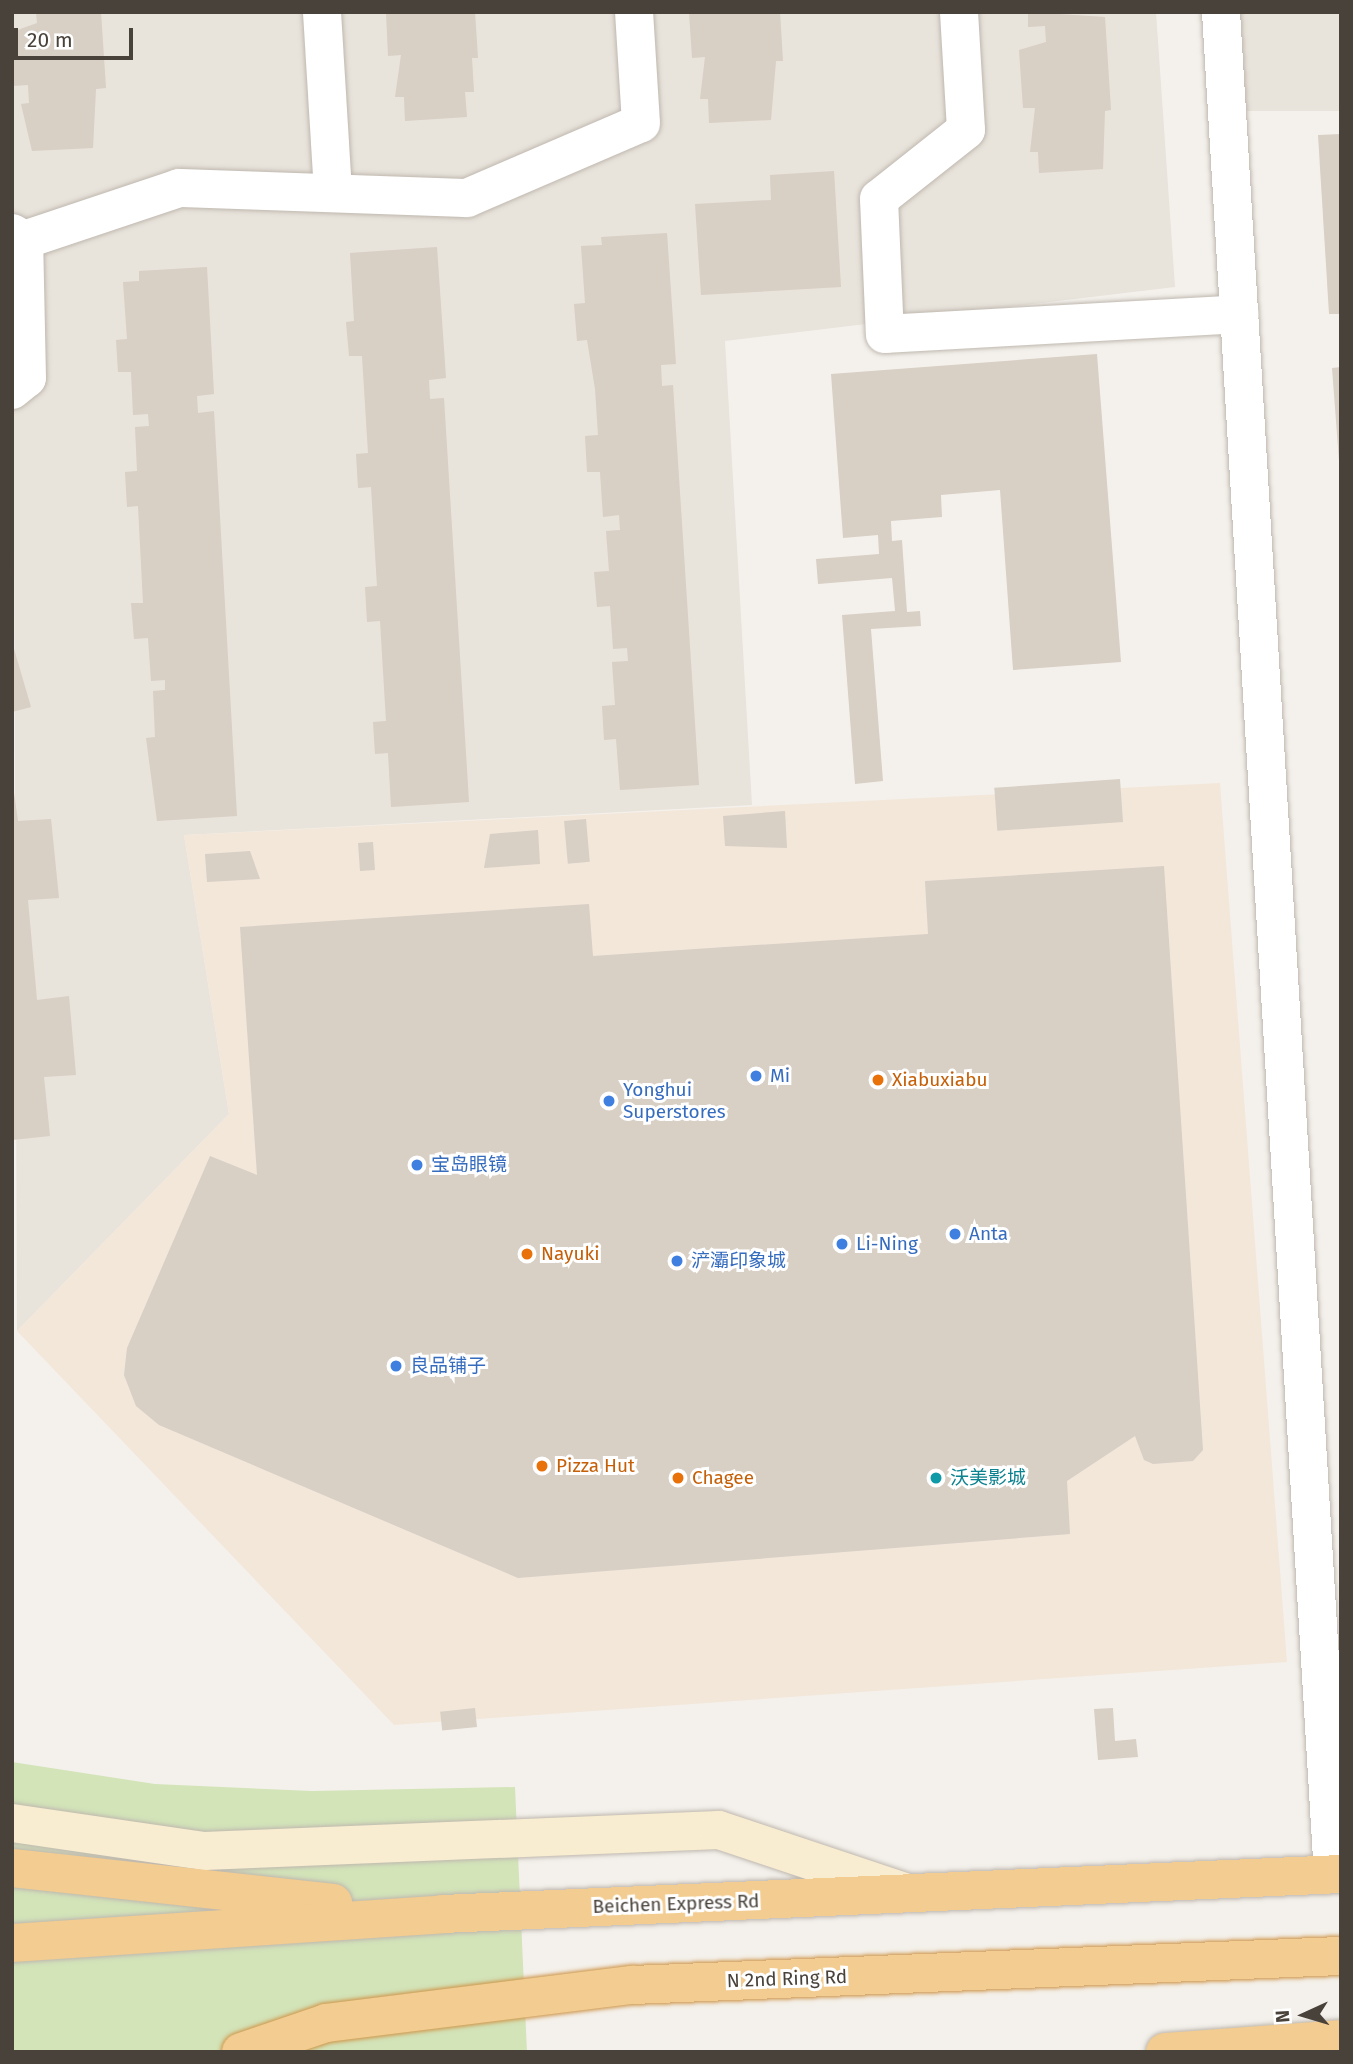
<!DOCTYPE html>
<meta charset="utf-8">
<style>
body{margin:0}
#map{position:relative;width:1353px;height:2064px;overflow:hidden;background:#f4f1ec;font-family:"Fira Sans","Noto Sans SC",sans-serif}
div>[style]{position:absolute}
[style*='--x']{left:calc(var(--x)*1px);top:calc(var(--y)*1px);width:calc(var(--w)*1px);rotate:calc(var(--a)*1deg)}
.residential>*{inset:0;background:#e8e3db;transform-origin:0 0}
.commercial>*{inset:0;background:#f3e7da}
.green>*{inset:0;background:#d3e4b9}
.building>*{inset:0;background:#d8cfc5;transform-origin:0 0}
.roads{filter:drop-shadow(0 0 2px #bfb8af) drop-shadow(0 0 2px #bfb8af)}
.minor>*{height:38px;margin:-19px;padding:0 19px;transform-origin:19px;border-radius:19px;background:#fff}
.secondary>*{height:38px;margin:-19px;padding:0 19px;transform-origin:19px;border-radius:19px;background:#f9edd1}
.trunk>*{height:38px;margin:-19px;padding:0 19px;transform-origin:19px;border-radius:19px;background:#f2cc90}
.bridges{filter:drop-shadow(0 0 2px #ce964c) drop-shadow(0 0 2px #ce964c)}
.trunk-bridge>*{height:38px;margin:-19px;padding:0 19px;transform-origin:19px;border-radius:19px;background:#f2cc90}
.dots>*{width:19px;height:19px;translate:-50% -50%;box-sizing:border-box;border:4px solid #fff;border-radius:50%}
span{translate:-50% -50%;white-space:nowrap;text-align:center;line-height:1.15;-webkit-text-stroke:6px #fff;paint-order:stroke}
.shop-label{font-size:19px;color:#366cbe}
.left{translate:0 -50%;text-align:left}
.food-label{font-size:19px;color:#c56008}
.culture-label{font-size:19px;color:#0d838f}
.street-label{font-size:19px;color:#48423a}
.frame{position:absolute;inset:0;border:14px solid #48423a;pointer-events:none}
.north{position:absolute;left:1269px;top:1980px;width:70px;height:70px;-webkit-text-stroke:5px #fff;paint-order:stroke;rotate:266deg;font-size:19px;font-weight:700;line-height:28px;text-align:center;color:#48423a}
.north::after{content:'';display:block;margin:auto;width:24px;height:32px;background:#48423a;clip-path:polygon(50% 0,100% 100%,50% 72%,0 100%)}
.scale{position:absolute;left:14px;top:28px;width:119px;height:32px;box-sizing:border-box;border:4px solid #48423a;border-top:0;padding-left:9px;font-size:21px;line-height:24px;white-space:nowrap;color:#48423a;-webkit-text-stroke:5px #fff;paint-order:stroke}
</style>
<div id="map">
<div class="residential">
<div style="clip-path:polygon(12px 12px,1156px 12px,1175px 287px,725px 341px,752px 805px,184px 835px,229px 1114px,17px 1331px)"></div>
<div style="left:1211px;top:12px;width:130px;height:99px"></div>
</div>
<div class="commercial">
<div style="clip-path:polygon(1220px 783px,1287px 1662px,394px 1725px,17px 1331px,229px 1114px,184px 835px)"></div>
</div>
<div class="green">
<div style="clip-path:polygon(12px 1762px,155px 1784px,312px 1791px,515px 1787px,527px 2052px,12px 2052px)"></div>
</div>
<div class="building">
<div style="clip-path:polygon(36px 12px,101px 12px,106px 88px,96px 89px,93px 148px,32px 151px,21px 104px,29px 103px,28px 85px,12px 86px,12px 32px,37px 23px)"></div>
<div style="clip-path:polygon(386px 12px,475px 12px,478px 58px,472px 58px,474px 92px,465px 92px,467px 117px,405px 121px,404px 97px,395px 97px,401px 55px,388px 56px)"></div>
<div style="clip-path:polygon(689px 12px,780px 12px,783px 61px,776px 61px,771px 120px,709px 123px,708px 99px,700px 99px,705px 57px,692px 58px)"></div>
<div style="clip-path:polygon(1028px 12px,1105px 17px,1111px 110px,1105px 111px,1103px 169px,1039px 173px,1038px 152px,1030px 152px,1035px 108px,1023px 108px,1019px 50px,1046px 42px,1045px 26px,1028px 27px)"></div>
<div style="clip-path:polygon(1341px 134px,1341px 314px,1329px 314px,1318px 135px)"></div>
<div style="clip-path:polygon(834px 171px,841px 287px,701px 295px,695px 204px,771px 200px,770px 175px)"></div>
<div style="clip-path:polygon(667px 233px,676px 364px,661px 365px,662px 386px,673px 385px,699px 785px,620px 790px,616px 739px,604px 740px,602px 706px,615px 705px,612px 662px,628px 661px,627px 648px,613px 649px,610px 606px,597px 607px,594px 572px,609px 571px,606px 531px,620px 530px,619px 515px,603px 517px,600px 472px,587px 472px,585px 436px,598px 435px,595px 389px,587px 340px,577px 341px,574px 304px,585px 303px,581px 246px,602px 245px,601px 237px)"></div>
<div style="clip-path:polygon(437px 247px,446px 378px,429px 380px,430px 399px,444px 398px,469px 802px,391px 807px,388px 753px,375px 754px,373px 722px,386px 721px,380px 621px,367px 622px,365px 587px,377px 586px,371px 487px,358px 488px,356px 454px,368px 453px,362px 356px,349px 356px,346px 322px,354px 321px,350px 253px)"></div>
<div style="clip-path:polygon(207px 267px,214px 394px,197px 396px,198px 413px,214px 411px,237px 816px,157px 821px,146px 738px,155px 737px,153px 691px,165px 690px,165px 680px,151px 681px,148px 638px,134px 639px,131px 603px,143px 603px,138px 506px,127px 507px,125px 472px,137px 471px,135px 427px,149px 426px,148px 414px,133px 415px,131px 372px,118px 372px,116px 340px,127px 339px,123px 282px,139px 281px,139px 271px)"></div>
<div style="clip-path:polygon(1097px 354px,1121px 662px,1013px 670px,1000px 490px,941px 495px,942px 517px,891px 521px,892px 541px,902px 540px,907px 612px,920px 611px,921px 626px,871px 629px,883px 781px,855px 784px,842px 615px,895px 611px,892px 578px,818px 584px,816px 559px,879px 554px,878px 535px,843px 538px,831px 374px)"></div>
<div style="clip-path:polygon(1341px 367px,1341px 461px,1339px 461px,1332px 368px)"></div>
<div style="clip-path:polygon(12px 642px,31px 707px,12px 712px)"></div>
<div style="clip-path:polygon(12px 778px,18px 821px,51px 819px,59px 898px,28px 900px,37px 1000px,69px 996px,76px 1075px,44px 1077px,50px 1136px,12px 1140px)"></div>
<div style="left:1120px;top:779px;width:43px;height:126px;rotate:86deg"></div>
<div style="clip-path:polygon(785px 811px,787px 848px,725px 846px,723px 816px)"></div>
<div style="left:586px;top:819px;width:43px;height:22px;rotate:85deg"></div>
<div style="clip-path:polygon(538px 830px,540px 864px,484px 868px,490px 834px)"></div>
<div style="left:373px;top:842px;width:28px;height:15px;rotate:86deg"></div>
<div style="clip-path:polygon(250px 851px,260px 879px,207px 882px,205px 854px)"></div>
<div style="clip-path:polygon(1164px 866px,1203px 1450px,1193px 1461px,1153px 1464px,1144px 1460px,1135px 1436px,1067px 1481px,1070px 1534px,518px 1578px,159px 1425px,136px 1406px,124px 1375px,127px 1348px,210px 1156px,257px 1175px,240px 927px,589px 904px,593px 956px,725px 947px,928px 934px,925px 881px)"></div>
<div style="left:475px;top:1708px;width:19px;height:35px;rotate:84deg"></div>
<div style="clip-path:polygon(1113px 1708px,1115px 1741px,1136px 1739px,1138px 1757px,1098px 1760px,1094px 1709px)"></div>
</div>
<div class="roads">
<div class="minor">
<div style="--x:322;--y:12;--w:181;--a:86.5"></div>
<div style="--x:959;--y:12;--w:118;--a:86.6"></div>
<div style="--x:966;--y:130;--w:111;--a:141.6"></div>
<div style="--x:879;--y:199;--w:135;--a:87.5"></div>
<div style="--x:885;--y:334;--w:355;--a:-3.2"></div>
<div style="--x:1221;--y:12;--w:1865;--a:86.56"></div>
<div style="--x:12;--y:233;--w:14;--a:30"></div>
<div style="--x:24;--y:240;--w:163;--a:-18.5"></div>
<div style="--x:179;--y:188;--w:288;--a:2"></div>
<div style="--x:467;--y:198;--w:189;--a:-23.3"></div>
<div style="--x:641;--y:123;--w:111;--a:-93.6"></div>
<div style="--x:12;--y:390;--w:19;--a:-39"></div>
<div style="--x:27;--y:378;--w:138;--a:-91.2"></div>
</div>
<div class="secondary">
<div style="--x:12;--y:1823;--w:194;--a:8.3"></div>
<div style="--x:204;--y:1851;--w:515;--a:-2.34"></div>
<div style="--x:719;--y:1830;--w:198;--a:18.5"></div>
</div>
<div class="trunk">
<div style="--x:12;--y:1868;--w:323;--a:6.2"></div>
<div style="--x:12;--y:1943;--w:432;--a:-3.8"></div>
<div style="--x:443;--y:1914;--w:899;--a:-2.55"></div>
<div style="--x:1165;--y:2052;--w:176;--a:-4.2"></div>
</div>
</div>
<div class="bridges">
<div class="trunk-bridge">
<div style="--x:241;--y:2052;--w:90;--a:-18.8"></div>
<div style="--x:326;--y:2023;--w:309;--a:-7.1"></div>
<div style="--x:633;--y:1985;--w:709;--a:-2.35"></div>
</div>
</div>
<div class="dots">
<div style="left:756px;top:1076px;background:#3f7fe0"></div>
<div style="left:878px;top:1080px;background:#e8710a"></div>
<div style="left:609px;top:1101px;background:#3f7fe0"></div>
<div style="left:417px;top:1165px;background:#3f7fe0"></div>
<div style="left:955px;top:1234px;background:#3f7fe0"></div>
<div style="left:842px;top:1244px;background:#3f7fe0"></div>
<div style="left:527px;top:1254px;background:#e8710a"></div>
<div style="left:677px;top:1261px;background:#3f7fe0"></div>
<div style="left:396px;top:1366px;background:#3f7fe0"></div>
<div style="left:542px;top:1466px;background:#e8710a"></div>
<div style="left:678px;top:1478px;background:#e8710a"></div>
<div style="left:936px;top:1478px;background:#0f9aa8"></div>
</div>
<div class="shop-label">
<span class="left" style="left:770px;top:1076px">Mi</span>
<span class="left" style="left:623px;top:1101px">Yonghui<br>Superstores</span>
<span class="left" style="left:431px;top:1165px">宝岛眼镜</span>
<span class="left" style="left:969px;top:1234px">Anta</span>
<span class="left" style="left:856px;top:1244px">Li-Ning</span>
<span class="left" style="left:691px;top:1261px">浐灞印象城</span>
<span class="left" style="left:410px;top:1366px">良品铺子</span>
</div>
<div class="food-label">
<span class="left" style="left:892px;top:1080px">Xiabuxiabu</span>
<span class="left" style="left:541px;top:1254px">Nayuki</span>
<span class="left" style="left:556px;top:1466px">Pizza Hut</span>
<span class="left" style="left:692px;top:1478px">Chagee</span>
</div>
<div class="culture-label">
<span class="left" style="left:950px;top:1478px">沃美影城</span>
</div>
<div class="street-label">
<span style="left:676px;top:1904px;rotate:-2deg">Beichen Express Rd</span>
<span style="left:787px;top:1979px;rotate:-2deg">N 2nd Ring Rd</span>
</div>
<div class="frame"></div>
<div class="north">N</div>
<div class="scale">20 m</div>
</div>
